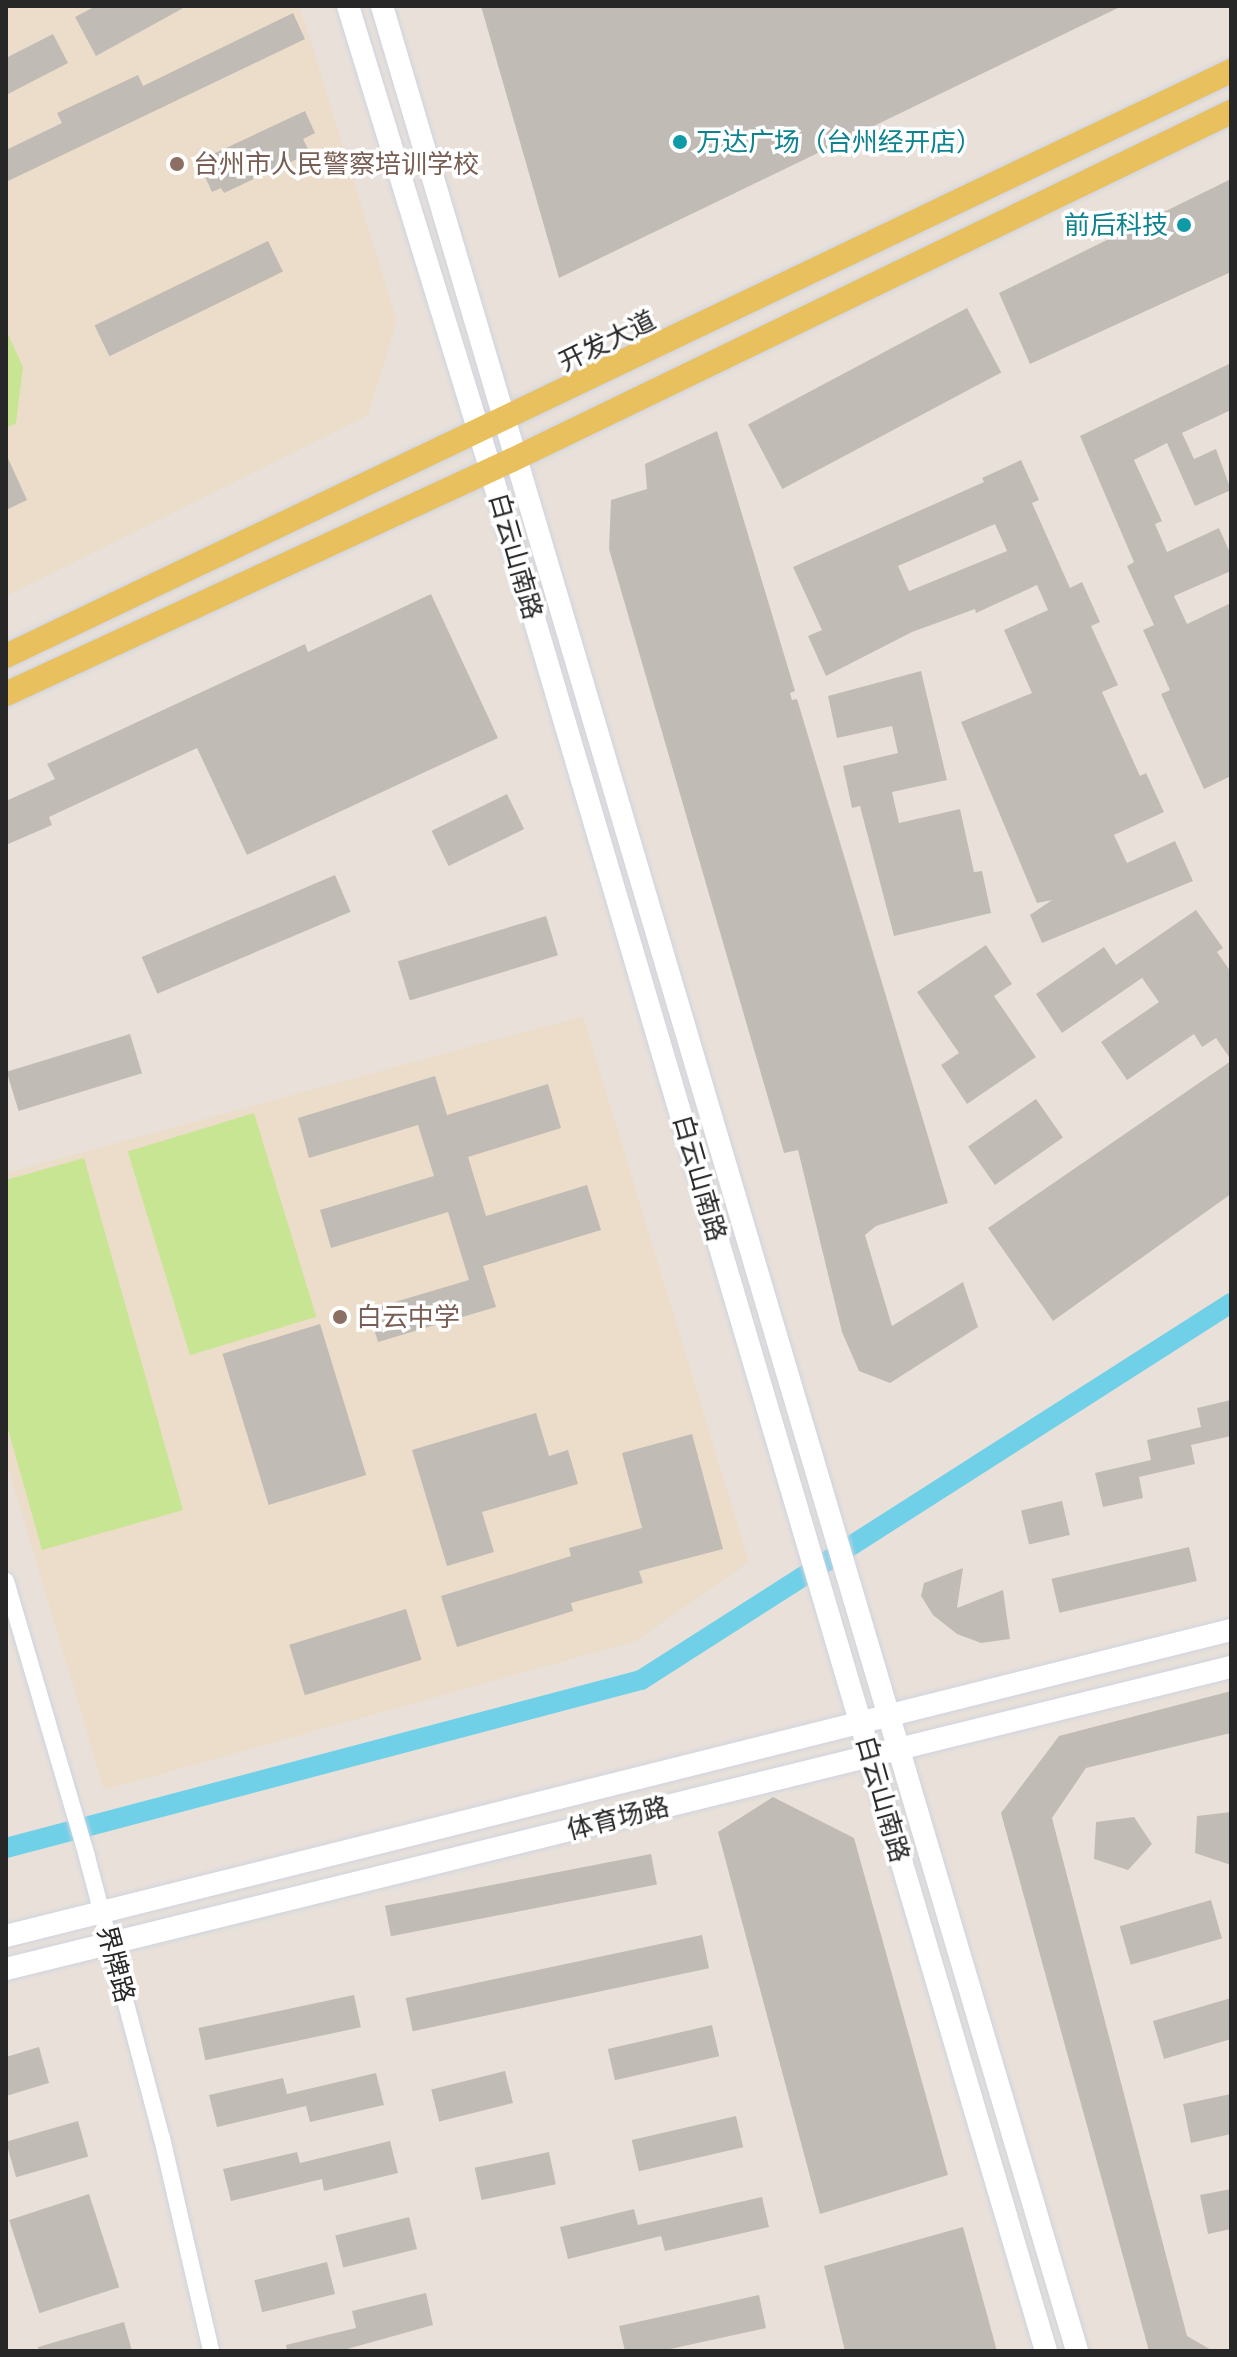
<!DOCTYPE html>
<meta charset="utf-8">
<style>
body{margin:0}
#map{position:relative;width:1237px;height:2357px;overflow:hidden;background:#e9e1d9;font-family:"PT Sans","Noto Sans SC",sans-serif}
div>[style]{position:absolute}
[style*='--x']{left:calc(var(--x)*1px);top:calc(var(--y)*1px);width:calc(var(--w)*1px);rotate:calc(var(--a)*1deg)}
.education>*{inset:0;background:#ebddc9}
.pitch>*{inset:0;background:#c8e593;transform-origin:0 0}
.canal>*{height:20px;margin:-10px;padding:0 10px;transform-origin:10px;border-radius:10px;background:#70d0e8}
.building>*{inset:0;background:#c1bbb6;transform-origin:0 0}
.roads{filter:drop-shadow(0 0 2px #ced3e0) drop-shadow(0 0 2px #ced3e0)}
.street>*{height:16px;margin:-8px;padding:0 8px;transform-origin:8px;border-radius:8px;background:#fff}
.secondary>*{height:22px;margin:-11px;padding:0 11px;transform-origin:11px;border-radius:11px;background:#fff}
.primary>*{height:24px;margin:-12px;padding:0 12px;transform-origin:12px;border-radius:12px;background:#e9c05e}
.dots>*{width:22px;height:22px;translate:-50% -50%;box-sizing:border-box;border:4px solid #fff;border-radius:50%}
span{translate:-50% -50%;white-space:nowrap;text-align:center;line-height:1.15;-webkit-text-stroke:7px #fff;paint-order:stroke}
.culture-label{font-size:26px;color:#0d838f}
.left{translate:0 -50%;text-align:left}
.right{translate:-100% -50%;text-align:right}
.education-label{font-size:26px;color:#785e54}
.street-label{font-size:26px;color:#272727}
.frame{position:absolute;inset:0;border:8px solid #272727;pointer-events:none}
</style>
<div id="map">
<div class="education">
<div style="clip-path:polygon(6px 6px,300px 6px,397px 321px,368px 415px,6px 596px)"></div>
<div style="clip-path:polygon(583px 1016px,749px 1562px,636px 1641px,104px 1790px,6px 1461px,6px 1173px)"></div>
</div>
<div class="pitch">
<div style="clip-path:polygon(6px 330px,23px 367px,16px 423px,6px 428px)"></div>
<div style="left:254px;top:1113px;width:213px;height:132px;rotate:73deg"></div>
<div style="clip-path:polygon(84px 1158px,183px 1510px,42px 1550px,6px 1422px,6px 1180px)"></div>
</div>
<div class="canal">
<div style="--x:6;--y:1848;--w:657;--a:-14.82"></div>
<div style="--x:641;--y:1680;--w:700;--a:-32.58"></div>
</div>
<div class="building">
<div style="clip-path:polygon(96px 6px,187px 6px,96px 56px,75px 17px)"></div>
<div style="clip-path:polygon(481px 6px,1122px 6px,559px 278px)"></div>
<div style="clip-path:polygon(293px 13px,305px 39px,6px 182px,6px 150px,62px 123px,57px 113px,138px 75px,143px 86px)"></div>
<div style="clip-path:polygon(53px 34px,68px 63px,6px 95px,6px 58px)"></div>
<div style="clip-path:polygon(305px 111px,315px 133px,303px 139px,310px 153px,224px 193px,221px 188px,212px 192px,198px 161px)"></div>
<div style="clip-path:polygon(1231px 179px,1231px 272px,1030px 364px,999px 293px)"></div>
<div style="left:268px;top:241px;width:34px;height:193px;rotate:64deg"></div>
<div style="left:967px;top:308px;width:73px;height:248px;rotate:62deg"></div>
<div style="clip-path:polygon(1231px 363px,1231px 410px,1182px 433px,1194px 459px,1216px 449px,1231px 490px,1195px 506px,1167px 443px,1134px 460px,1162px 521px,1155px 524px,1167px 552px,1219px 528px,1231px 555px,1231px 571px,1174px 596px,1187px 624px,1231px 603px,1231px 776px,1204px 789px,1161px 694px,1170px 690px,1143px 630px,1154px 625px,1127px 566px,1134px 562px,1080px 436px)"></div>
<div style="clip-path:polygon(717px 431px,795px 691px,790px 693px,792px 700px,797px 699px,948px 1203px,876px 1226px,865px 1235px,892px 1326px,963px 1282px,978px 1327px,890px 1383px,859px 1371px,842px 1332px,798px 1150px,784px 1153px,609px 549px,611px 500px,647px 489px,645px 464px)"></div>
<div style="clip-path:polygon(6px 454px,27px 500px,6px 510px)"></div>
<div style="clip-path:polygon(evenodd,1021px 460px,1039px 500px,1032px 503px,1070px 588px,1082px 582px,1100px 622px,1091px 626px,1118px 685px,1102px 692px,1140px 776px,1146px 773px,1164px 812px,1114px 835px,1127px 863px,1175px 841px,1193px 881px,1042px 943px,1030px 915px,1052px 900px,1037px 903px,961px 722px,1032px 693px,1004px 630px,1048px 610px,1037px 585px,976px 613px,975px 609px,912px 632px,826px 676px,808px 636px,822px 630px,793px 567px,984px 482px,982px 478px,1021px 460px,995px 524px,1007px 551px,909px 591px,898px 566px,995px 524px)"></div>
<div style="clip-path:polygon(431px 594px,498px 738px,247px 855px,197px 748px,49px 817px,52px 825px,6px 845px,6px 801px,55px 779px,47px 764px,305px 644px,308px 652px)"></div>
<div style="clip-path:polygon(921px 671px,947px 780px,892px 792px,899px 823px,960px 809px,974px 872px,982px 871px,991px 913px,894px 936px,860px 806px,852px 808px,843px 766px,898px 753px,892px 726px,837px 738px,828px 696px)"></div>
<div style="left:507px;top:794px;width:39px;height:84px;rotate:64deg"></div>
<div style="left:335px;top:875px;width:40px;height:210px;rotate:67deg"></div>
<div style="clip-path:polygon(1196px 910px,1223px 948px,1217px 952px,1231px 972px,1231px 1060px,1216px 1038px,1202px 1047px,1194px 1034px,1127px 1080px,1101px 1042px,1159px 1002px,1142px 978px,1062px 1033px,1036px 994px,1104px 947px,1116px 965px)"></div>
<div style="left:546px;top:916px;width:41px;height:155px;rotate:73deg"></div>
<div style="clip-path:polygon(986px 945px,1012px 984px,994px 996px,1036px 1057px,967px 1104px,941px 1065px,959px 1053px,917px 992px)"></div>
<div style="left:130px;top:1034px;width:41px;height:129px;rotate:73deg"></div>
<div style="clip-path:polygon(1231px 1061px,1231px 1194px,1053px 1321px,988px 1228px)"></div>
<div style="clip-path:polygon(435px 1076px,447px 1115px,548px 1084px,561px 1128px,468px 1157px,486px 1216px,587px 1185px,601px 1230px,483px 1266px,496px 1307px,378px 1342px,368px 1310px,469px 1280px,448px 1212px,331px 1248px,320px 1210px,434px 1176px,418px 1125px,309px 1158px,298px 1118px)"></div>
<div style="left:1036px;top:1099px;width:47px;height:83px;rotate:55deg"></div>
<div style="left:320px;top:1324px;width:158px;height:102px;rotate:73deg"></div>
<div style="clip-path:polygon(1231px 1400px,1231px 1436px,1191px 1445px,1195px 1464px,1139px 1477px,1143px 1498px,1103px 1507px,1095px 1473px,1151px 1460px,1147px 1440px,1201px 1427px,1197px 1408px)"></div>
<div style="clip-path:polygon(536px 1413px,549px 1456px,568px 1450px,578px 1484px,482px 1512px,494px 1552px,447px 1566px,412px 1450px)"></div>
<div style="clip-path:polygon(692px 1434px,723px 1549px,639px 1571px,643px 1583px,571px 1603px,573px 1611px,457px 1647px,441px 1596px,571px 1556px,569px 1548px,642px 1528px,622px 1453px)"></div>
<div style="left:1062px;top:1501px;width:35px;height:42px;rotate:77deg"></div>
<div style="left:1189px;top:1547px;width:35px;height:141px;rotate:77deg"></div>
<div style="clip-path:polygon(963px 1568px,957px 1608px,1003px 1590px,1010px 1639px,981px 1643px,957px 1634px,933px 1615px,921px 1596px,924px 1583px)"></div>
<div style="left:406px;top:1609px;width:53px;height:122px;rotate:73deg"></div>
<div style="clip-path:polygon(1231px 1691px,1231px 1733px,1086px 1768px,1052px 1818px,1187px 2336px,1213px 2351px,1149px 2351px,1001px 1813px,1059px 1736px)"></div>
<div style="clip-path:polygon(773px 1797px,854px 1838px,948px 2175px,820px 2214px,718px 1832px)"></div>
<div style="clip-path:polygon(1231px 1812px,1231px 1865px,1195px 1853px,1197px 1816px)"></div>
<div style="clip-path:polygon(1134px 1817px,1152px 1844px,1128px 1870px,1094px 1859px,1096px 1822px)"></div>
<div style="left:651px;top:1854px;width:31px;height:271px;rotate:79deg"></div>
<div style="left:1211px;top:1900px;width:40px;height:95px;rotate:74deg"></div>
<div style="left:702px;top:1935px;width:34px;height:303px;rotate:78deg"></div>
<div style="left:354px;top:1995px;width:33px;height:159px;rotate:78deg"></div>
<div style="clip-path:polygon(1231px 1998px,1231px 2039px,1164px 2059px,1153px 2021px)"></div>
<div style="left:712px;top:2025px;width:32px;height:107px;rotate:77deg"></div>
<div style="clip-path:polygon(39px 2047px,49px 2083px,6px 2096px,6px 2057px)"></div>
<div style="left:505px;top:2071px;width:33px;height:76px;rotate:76deg"></div>
<div style="clip-path:polygon(376px 2073px,384px 2105px,310px 2122px,306px 2106px,217px 2127px,209px 2095px,283px 2078px,287px 2094px)"></div>
<div style="clip-path:polygon(1231px 2094px,1231px 2134px,1191px 2143px,1183px 2104px)"></div>
<div style="left:736px;top:2116px;width:32px;height:107px;rotate:77deg"></div>
<div style="left:78px;top:2121px;width:37px;height:75px;rotate:74deg"></div>
<div style="clip-path:polygon(390px 2141px,398px 2173px,324px 2191px,322px 2179px,231px 2201px,223px 2169px,297px 2152px,300px 2163px)"></div>
<div style="left:549px;top:2152px;width:33px;height:76px;rotate:78deg"></div>
<div style="clip-path:polygon(1231px 2189px,1231px 2229px,1208px 2234px,1200px 2195px)"></div>
<div style="left:89px;top:2194px;width:98px;height:84px;rotate:72deg"></div>
<div style="clip-path:polygon(762px 2197px,769px 2227px,665px 2251px,661px 2236px,568px 2259px,560px 2227px,634px 2209px,638px 2225px)"></div>
<div style="left:409px;top:2217px;width:33px;height:76px;rotate:76deg"></div>
<div style="clip-path:polygon(963px 2227px,997px 2351px,845px 2351px,824px 2266px)"></div>
<div style="left:327px;top:2262px;width:33px;height:75px;rotate:76deg"></div>
<div style="clip-path:polygon(426px 2293px,433px 2325px,340px 2351px,287px 2351px,286px 2345px,356px 2328px,352px 2311px)"></div>
<div style="clip-path:polygon(759px 2295px,766px 2328px,661px 2351px,625px 2351px,619px 2326px)"></div>
<div style="clip-path:polygon(124px 2322px,132px 2351px,39px 2351px,38px 2347px)"></div>
</div>
<div class="roads">
<div class="street">
<div style="--x:6;--y:1581;--w:288;--a:73.6"></div>
<div style="--x:87;--y:1857;--w:291;--a:75.1"></div>
<div style="--x:162;--y:2138;--w:219;--a:77"></div>
</div>
<div class="secondary">
<div style="--x:348;--y:6;--w:484;--a:72.9"></div>
<div style="--x:490;--y:469;--w:1962;--a:73.54"></div>
<div style="--x:382;--y:6;--w:2446;--a:73.49"></div>
<div style="--x:6;--y:1936;--w:1263;--a:-14.03"></div>
<div style="--x:6;--y:1969;--w:1262;--a:-13.85"></div>
</div>
<div class="primary">
<div style="--x:6;--y:656;--w:1358;--a:-25.53"></div>
<div style="--x:6;--y:694;--w:557;--a:-24.82"></div>
<div style="--x:512;--y:460;--w:799;--a:-25.83"></div>
</div>
</div>
<div class="dots">
<div style="left:680px;top:142px;background:#0f9aa8"></div>
<div style="left:177px;top:164px;background:#8d6e63"></div>
<div style="left:1184px;top:225px;background:#0f9aa8"></div>
<div style="left:340px;top:1317px;background:#8d6e63"></div>
</div>
<div class="culture-label">
<span class="left" style="left:696px;top:142px">万达广场（台州经开店）</span>
<span class="right" style="left:1168px;top:225px">前后科技</span>
</div>
<div class="education-label">
<span class="left" style="left:193px;top:164px">台州市人民警察培训学校</span>
<span class="left" style="left:356px;top:1317px">白云中学</span>
</div>
<div class="street-label">
<span style="left:607px;top:341px;rotate:-26deg">开发大道</span>
<span style="left:516px;top:556px;rotate:74deg">白云山南路</span>
<span style="left:700px;top:1178px;rotate:74deg">白云山南路</span>
<span style="left:883px;top:1799px;rotate:74deg">白云山南路</span>
<span style="left:618px;top:1818px;rotate:-14deg">体育场路</span>
<span style="left:116px;top:1964px;rotate:75deg">界牌路</span>
</div>
<div class="frame"></div>
</div>
